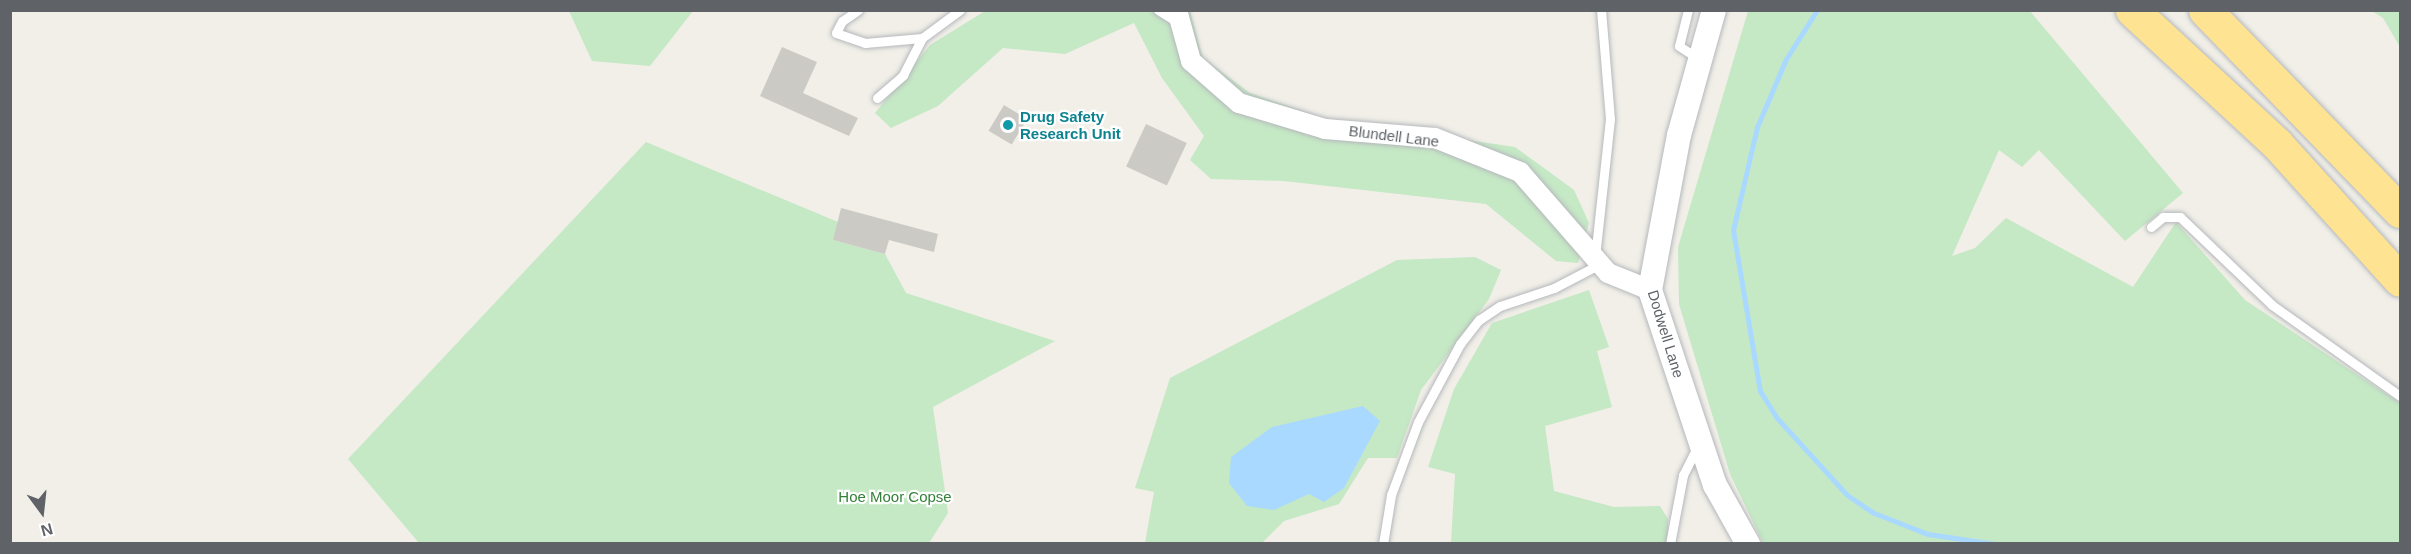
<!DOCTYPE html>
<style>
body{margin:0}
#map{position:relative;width:2411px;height:554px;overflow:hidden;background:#f1efe8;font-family:Arial,sans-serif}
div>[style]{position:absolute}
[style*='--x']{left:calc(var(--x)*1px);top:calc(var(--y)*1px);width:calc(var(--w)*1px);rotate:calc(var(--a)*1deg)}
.green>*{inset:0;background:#c5e8c5}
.water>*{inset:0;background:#aad9ff}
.stream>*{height:5px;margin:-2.5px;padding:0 2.5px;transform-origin:2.5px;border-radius:2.5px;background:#aad9ff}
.building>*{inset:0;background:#cccac5;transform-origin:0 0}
.roads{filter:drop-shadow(0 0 2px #b5b8bc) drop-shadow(0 0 2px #b5b8bc)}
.service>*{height:9px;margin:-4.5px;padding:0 4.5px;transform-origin:4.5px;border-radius:4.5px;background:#fff}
.minor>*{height:20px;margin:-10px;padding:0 10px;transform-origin:10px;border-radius:10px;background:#fff}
.tertiary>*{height:24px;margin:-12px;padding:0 12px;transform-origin:12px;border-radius:12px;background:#fff}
.motorway>*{height:33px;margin:-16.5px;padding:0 16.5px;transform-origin:16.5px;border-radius:16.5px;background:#fee392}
.dots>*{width:16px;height:16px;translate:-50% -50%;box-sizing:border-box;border:3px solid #fff;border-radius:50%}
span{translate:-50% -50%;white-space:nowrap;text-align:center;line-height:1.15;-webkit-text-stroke:4.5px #fff;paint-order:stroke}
.culture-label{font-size:15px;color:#0d838f;font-weight:700}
.left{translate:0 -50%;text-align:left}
.street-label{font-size:15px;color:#5f6368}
.park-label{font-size:15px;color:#338238}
.frame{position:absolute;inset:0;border:12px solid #5f6368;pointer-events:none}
.north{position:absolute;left:12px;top:482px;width:60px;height:60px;-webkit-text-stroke:4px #fff;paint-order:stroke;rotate:165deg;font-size:16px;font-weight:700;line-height:24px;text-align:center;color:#5f6368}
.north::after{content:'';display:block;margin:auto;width:21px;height:27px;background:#5f6368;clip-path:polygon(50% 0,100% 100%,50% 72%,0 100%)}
</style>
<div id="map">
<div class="green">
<div style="clip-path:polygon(569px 11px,693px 11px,650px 66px,592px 61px)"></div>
<div style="clip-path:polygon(985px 11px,1190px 11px,1203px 58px,1250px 93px,1326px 119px,1515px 147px,1574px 190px,1589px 223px,1578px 263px,1556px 261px,1486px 204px,1284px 181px,1211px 179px,1190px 160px,1204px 136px,1162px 78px,1134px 23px,1065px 54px,1003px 48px,938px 106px,891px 128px,875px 113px,930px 45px)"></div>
<div style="clip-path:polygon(1748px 11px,2030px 11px,2183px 193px,2125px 241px,2039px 150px,2022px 167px,1999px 150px,1952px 256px,1975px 248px,2006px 218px,2133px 287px,2176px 222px,2245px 300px,2400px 403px,2400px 543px,1763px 543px,1730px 474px,1679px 304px,1678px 247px)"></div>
<div style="clip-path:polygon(2372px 11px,2400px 11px,2400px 47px,2383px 18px)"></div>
<div style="clip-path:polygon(646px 142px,838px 222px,833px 240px,885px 254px,906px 293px,1055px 341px,933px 407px,948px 513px,929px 543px,419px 543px,348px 459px)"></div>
<div style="clip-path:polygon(1475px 257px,1501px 270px,1489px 299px,1421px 390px,1397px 458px,1368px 458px,1339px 504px,1284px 521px,1262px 543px,1145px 543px,1154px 492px,1135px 488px,1170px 378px,1397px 260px)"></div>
<div style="clip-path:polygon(1589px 290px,1609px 347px,1597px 351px,1612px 407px,1545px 426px,1554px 491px,1614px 507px,1660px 506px,1668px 519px,1668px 543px,1451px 543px,1455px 474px,1428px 467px,1454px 389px,1492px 323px)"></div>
</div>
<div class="water">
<div style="clip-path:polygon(1363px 406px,1380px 421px,1344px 488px,1324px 502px,1309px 494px,1274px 510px,1247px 506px,1229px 483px,1231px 457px,1272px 427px)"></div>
</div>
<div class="stream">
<div style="--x:1817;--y:10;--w:58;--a:122.3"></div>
<div style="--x:1786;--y:59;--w:74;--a:113.1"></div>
<div style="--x:1757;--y:127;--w:106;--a:103.1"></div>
<div style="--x:1733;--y:230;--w:163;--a:80.5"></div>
<div style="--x:1760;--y:391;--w:31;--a:58"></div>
<div style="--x:1776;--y:417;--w:105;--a:47.7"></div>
<div style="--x:1847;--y:495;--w:32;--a:34"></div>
<div style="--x:1874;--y:513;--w:58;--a:21.3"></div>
<div style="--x:1928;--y:534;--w:68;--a:8.5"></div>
</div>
<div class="building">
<div style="clip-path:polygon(782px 47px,817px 62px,803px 93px,858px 118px,849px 136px,760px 96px)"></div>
<div style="left:1004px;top:105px;width:27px;height:30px;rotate:31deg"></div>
<div style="left:1146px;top:124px;width:45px;height:47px;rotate:25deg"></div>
<div style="clip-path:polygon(841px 208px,938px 234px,934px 252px,889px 240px,885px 254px,833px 240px)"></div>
</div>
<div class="roads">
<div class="service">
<div style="--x:858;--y:10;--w:19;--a:145"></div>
<div style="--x:842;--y:21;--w:13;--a:117"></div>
<div style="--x:836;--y:33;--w:31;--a:19"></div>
<div style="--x:865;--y:43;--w:57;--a:-5"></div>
<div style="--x:922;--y:38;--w:47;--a:-36.4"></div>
<div style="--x:1158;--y:10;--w:25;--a:32"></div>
<div style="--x:1688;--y:10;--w:37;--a:104"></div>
<div style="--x:1679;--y:46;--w:24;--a:33"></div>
<div style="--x:877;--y:98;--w:35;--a:-41"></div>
<div style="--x:903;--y:75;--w:42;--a:-62.8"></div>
<div style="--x:2151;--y:227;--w:16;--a:-40"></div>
<div style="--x:2163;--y:217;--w:17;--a:0"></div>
<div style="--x:2180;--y:217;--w:127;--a:43.7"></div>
<div style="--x:2272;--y:305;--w:157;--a:35.4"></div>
<div style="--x:1595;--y:257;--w:139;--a:-83.8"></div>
<div style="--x:1610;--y:119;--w:109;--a:-94.7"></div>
<div style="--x:1383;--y:544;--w:50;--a:-80.7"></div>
<div style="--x:1391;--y:495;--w:78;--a:-69.7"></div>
<div style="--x:1418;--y:422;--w:89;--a:-61.7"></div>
<div style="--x:1460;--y:344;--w:31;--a:-52"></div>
<div style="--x:1479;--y:320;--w:25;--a:-34"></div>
<div style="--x:1500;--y:306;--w:57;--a:-18.4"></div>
<div style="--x:1554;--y:288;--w:52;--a:-27.6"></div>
<div style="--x:1670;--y:544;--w:70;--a:-79.3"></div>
<div style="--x:1683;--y:475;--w:34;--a:-63"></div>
</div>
<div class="minor">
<div style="--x:1177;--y:10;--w:53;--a:74.6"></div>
<div style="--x:1191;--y:61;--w:64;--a:41.2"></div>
<div style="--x:1239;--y:103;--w:90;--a:16.8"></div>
<div style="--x:1325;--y:129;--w:110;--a:4.7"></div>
<div style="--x:1435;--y:138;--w:92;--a:21.8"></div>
<div style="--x:1520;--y:172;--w:134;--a:48.9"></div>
<div style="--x:1608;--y:273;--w:45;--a:22"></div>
</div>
<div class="tertiary">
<div style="--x:1714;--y:10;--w:130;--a:105.6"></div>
<div style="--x:1679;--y:135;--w:158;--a:100.6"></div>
<div style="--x:1650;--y:290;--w:206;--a:71.6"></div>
<div style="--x:1715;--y:485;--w:68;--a:60.8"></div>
</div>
<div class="motorway">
<div style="--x:2132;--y:10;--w:197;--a:42.7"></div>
<div style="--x:2277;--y:144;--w:183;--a:47.9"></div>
<div style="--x:2205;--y:10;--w:280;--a:45.9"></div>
</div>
</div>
<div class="dots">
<div style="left:1008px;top:125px;background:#0f9aa8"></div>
</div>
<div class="culture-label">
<span class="left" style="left:1020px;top:125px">Drug Safety<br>Research Unit</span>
</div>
<div class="street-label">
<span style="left:1394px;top:136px;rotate:7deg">Blundell Lane</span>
<span style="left:1666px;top:334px;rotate:73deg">Dodwell Lane</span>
</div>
<div class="park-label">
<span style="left:895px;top:497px">Hoe Moor Copse</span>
</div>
<div class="frame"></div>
<div class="north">N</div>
</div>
